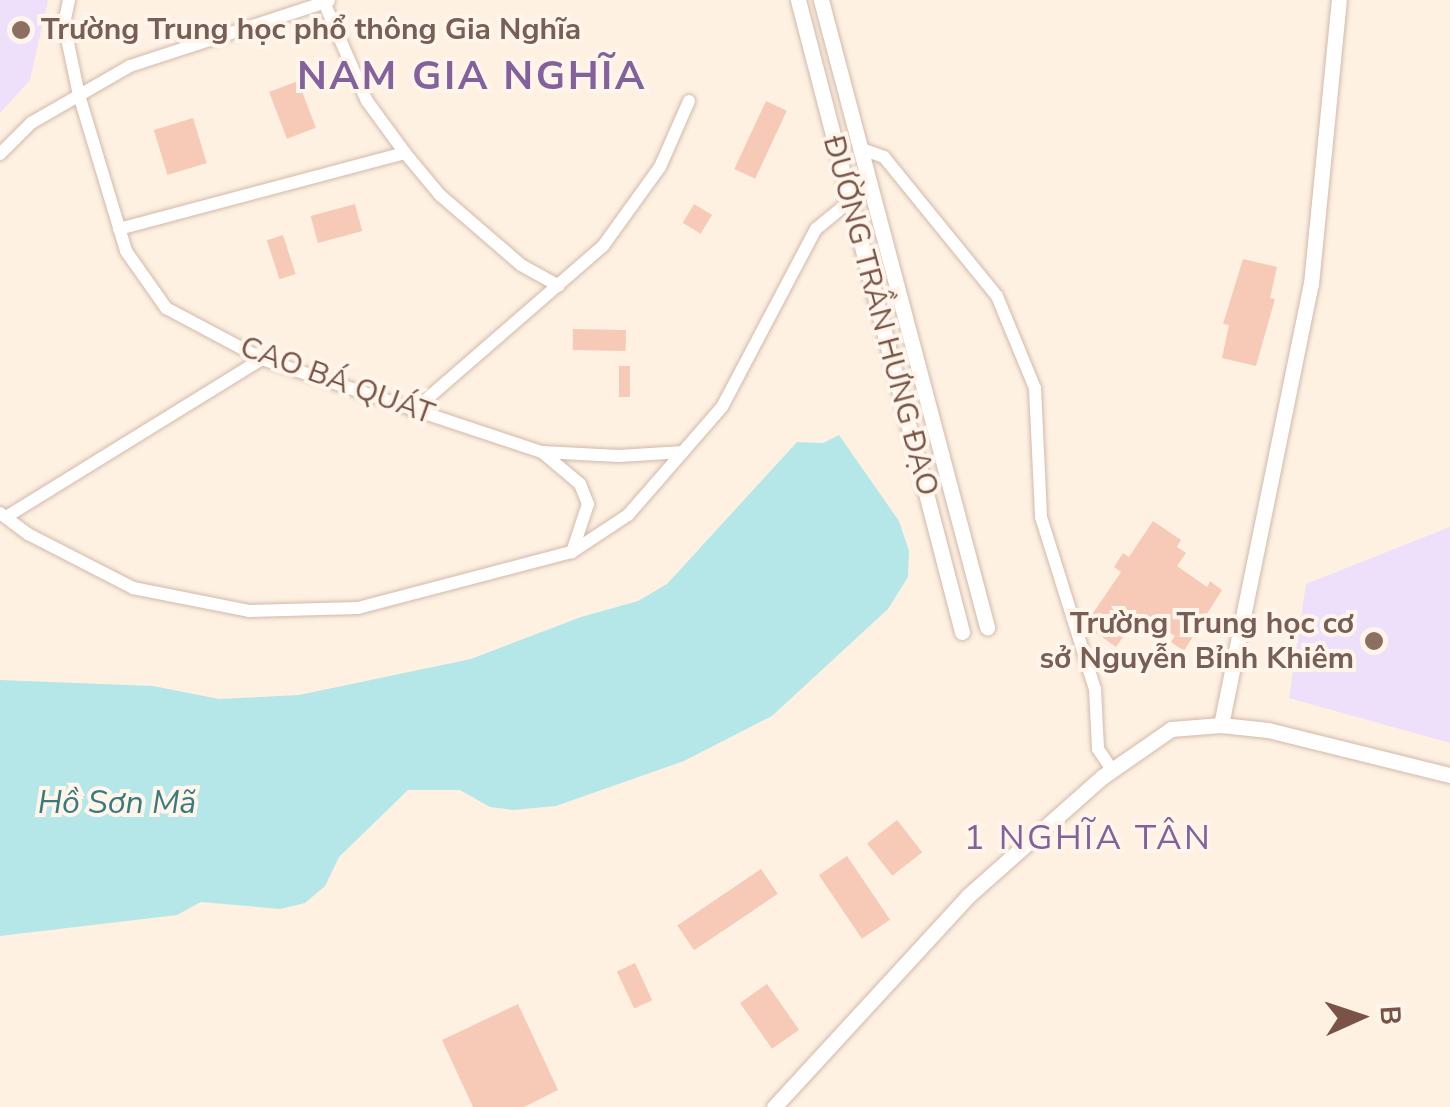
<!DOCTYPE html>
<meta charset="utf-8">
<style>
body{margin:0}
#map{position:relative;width:1450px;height:1107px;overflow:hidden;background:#fef1e2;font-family:"Nunito Sans",sans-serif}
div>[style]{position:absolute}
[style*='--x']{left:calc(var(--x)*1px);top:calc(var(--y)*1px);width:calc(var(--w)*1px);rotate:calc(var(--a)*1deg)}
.education>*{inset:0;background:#eedffa}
.water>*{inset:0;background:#b5e7e9}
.building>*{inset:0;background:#f6cab7;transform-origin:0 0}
.roads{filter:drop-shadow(0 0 2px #d2b9aa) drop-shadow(0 0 2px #d2b9aa)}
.minor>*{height:12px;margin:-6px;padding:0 6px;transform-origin:6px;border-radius:6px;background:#fff}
.tertiary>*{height:15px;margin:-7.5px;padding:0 7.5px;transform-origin:7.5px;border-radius:7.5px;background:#fff}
.dots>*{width:28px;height:28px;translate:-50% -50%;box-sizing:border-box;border:5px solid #fff5ea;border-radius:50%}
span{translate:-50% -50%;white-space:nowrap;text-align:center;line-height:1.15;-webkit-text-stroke:8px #fff5ea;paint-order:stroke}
.education-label{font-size:30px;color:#785e54;font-weight:700}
.left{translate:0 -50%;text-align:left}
.right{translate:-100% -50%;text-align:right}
.street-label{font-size:30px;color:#785346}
.water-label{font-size:32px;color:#397a7f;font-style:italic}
.quarter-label{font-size:35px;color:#83619c;letter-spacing:2.5px}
.district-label{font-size:40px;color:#83619c;font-weight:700;letter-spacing:2.5px}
.north{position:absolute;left:1310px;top:967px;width:100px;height:100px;-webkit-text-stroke:8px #fff5ea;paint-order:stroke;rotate:87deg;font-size:28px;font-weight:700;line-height:40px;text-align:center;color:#785346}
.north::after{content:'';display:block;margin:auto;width:35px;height:45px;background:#785346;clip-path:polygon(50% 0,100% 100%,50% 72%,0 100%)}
</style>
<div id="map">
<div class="education">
<div style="clip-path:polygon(0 0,48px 0,30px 80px,0 113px)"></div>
<div style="clip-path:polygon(1450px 527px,1450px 743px,1289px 698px,1306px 584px)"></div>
</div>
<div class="water">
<div style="clip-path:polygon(839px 435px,899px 521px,909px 551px,908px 577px,888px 609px,772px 716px,684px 761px,556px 806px,513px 810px,490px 807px,460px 790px,408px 790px,339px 857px,325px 886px,305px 903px,280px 909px,201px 902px,177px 915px,0 936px,0 680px,153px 686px,219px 699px,299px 695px,471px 659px,581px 617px,638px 601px,667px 584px,797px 442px,823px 443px)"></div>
</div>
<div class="building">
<div style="left:298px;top:81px;width:50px;height:31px;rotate:69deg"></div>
<div style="left:766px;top:101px;width:23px;height:75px;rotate:25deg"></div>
<div style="left:193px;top:118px;width:47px;height:41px;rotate:73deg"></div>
<div style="left:355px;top:204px;width:28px;height:46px;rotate:75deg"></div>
<div style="left:694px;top:204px;width:21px;height:22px;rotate:31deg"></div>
<div style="left:283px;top:235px;width:41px;height:17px;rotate:72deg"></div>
<div style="clip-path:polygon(1243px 259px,1277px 267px,1270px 298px,1275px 299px,1256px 366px,1222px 358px,1229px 325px,1223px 324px)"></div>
<div style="left:573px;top:329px;width:53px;height:21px;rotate:1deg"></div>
<div style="left:619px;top:366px;width:11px;height:31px"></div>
<div style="clip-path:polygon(1153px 521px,1181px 540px,1177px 547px,1186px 553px,1177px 566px,1207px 587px,1210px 581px,1222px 590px,1184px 651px,1171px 642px,1175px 636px,1146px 616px,1138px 627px,1133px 623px,1116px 647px,1085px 625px,1121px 572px,1114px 567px,1123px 553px,1129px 557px)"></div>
<div style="left:897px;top:820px;width:41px;height:38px;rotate:52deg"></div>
<div style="left:847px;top:856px;width:77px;height:34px;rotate:56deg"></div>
<div style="left:761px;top:869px;width:30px;height:101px;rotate:56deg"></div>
<div style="left:635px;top:963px;width:41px;height:20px;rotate:65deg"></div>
<div style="left:767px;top:984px;width:56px;height:33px;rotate:55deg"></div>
<div style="clip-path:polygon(518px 1004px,558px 1090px,524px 1107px,473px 1107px,442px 1040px)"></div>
</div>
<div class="roads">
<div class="minor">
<div style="--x:69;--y:0;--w:25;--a:102"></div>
<div style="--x:64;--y:24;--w:73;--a:78.1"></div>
<div style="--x:79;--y:95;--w:163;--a:73.2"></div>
<div style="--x:126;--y:251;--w:70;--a:54.9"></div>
<div style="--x:166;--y:308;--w:109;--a:28"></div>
<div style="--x:262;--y:359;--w:295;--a:18.4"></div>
<div style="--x:542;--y:452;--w:77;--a:3"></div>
<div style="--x:619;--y:456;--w:64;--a:-3.6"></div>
<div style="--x:323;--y:0;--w:110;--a:66.5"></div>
<div style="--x:367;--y:101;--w:64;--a:53.8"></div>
<div style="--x:405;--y:153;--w:55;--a:50.2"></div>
<div style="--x:440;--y:195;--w:107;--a:40.8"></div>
<div style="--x:521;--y:265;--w:43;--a:28.9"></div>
<div style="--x:859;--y:148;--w:27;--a:20"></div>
<div style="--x:884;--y:157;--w:179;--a:50.9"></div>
<div style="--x:997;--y:296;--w:100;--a:67.6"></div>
<div style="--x:1035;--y:388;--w:129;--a:87.3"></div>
<div style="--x:1041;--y:517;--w:180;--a:72.6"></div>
<div style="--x:1095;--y:689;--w:60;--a:87.1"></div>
<div style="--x:1098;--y:749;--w:25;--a:56"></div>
<div style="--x:0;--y:154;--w:44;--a:-45"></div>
<div style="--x:31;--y:123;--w:114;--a:-29.9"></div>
<div style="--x:130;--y:66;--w:209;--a:-18.1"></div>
<div style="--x:119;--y:229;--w:296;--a:-14.9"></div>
<div style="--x:413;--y:411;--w:252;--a:-41"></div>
<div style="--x:603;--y:246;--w:97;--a:-54.2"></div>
<div style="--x:660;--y:167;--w:72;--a:-66.3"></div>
<div style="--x:542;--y:452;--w:50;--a:40.1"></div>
<div style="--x:580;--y:484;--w:22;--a:68"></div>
<div style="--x:588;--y:504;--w:51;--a:108.4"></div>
<div style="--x:0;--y:513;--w:35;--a:37"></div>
<div style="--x:28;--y:534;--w:118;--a:27.2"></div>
<div style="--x:133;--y:588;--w:118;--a:11.2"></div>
<div style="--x:249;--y:611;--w:109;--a:-1.6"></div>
<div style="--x:358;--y:608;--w:221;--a:-14.7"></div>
<div style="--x:572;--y:552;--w:67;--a:-33.5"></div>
<div style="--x:628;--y:515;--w:143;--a:-49"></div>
<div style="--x:722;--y:407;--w:201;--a:-62.2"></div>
<div style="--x:816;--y:229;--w:44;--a:-39.5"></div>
<div style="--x:6;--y:517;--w:301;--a:-31.7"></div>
</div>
<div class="tertiary">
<div style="--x:798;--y:0;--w:653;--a:75.45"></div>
<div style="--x:821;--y:0;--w:649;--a:75.17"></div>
<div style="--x:1221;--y:725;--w:450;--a:-78.5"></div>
<div style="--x:1311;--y:284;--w:285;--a:-84.4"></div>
<div style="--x:774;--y:1107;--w:287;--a:-47.4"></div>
<div style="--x:968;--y:896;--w:179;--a:-41.6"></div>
<div style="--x:1102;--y:777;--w:84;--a:-34.8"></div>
<div style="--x:1171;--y:729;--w:50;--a:-4.6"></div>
<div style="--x:1221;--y:725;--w:47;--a:6.1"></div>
<div style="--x:1268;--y:730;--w:187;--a:13.9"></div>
</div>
</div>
<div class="dots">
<div style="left:21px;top:30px;background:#8d6e63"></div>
<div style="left:1374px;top:641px;background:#8d6e63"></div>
</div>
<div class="education-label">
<span class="left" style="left:41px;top:30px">Trường Trung học phổ thông Gia Nghĩa</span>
<span class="right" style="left:1354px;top:641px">Trường Trung học cơ<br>sở Nguyễn Bỉnh Khiêm</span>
</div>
<div class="street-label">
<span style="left:880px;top:316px;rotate:75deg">ĐƯỜNG TRẦN HƯNG ĐẠO</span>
<span style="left:337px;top:381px;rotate:20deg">CAO BÁ QUÁT</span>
</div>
<div class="water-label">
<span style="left:117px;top:803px">Hồ Sơn Mã</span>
</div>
<div class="quarter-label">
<span style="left:1088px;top:838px">1 NGHĨA TÂN</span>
</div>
<div class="district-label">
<span style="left:472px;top:76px">NAM GIA NGHĨA</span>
</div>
<div class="north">B</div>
</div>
